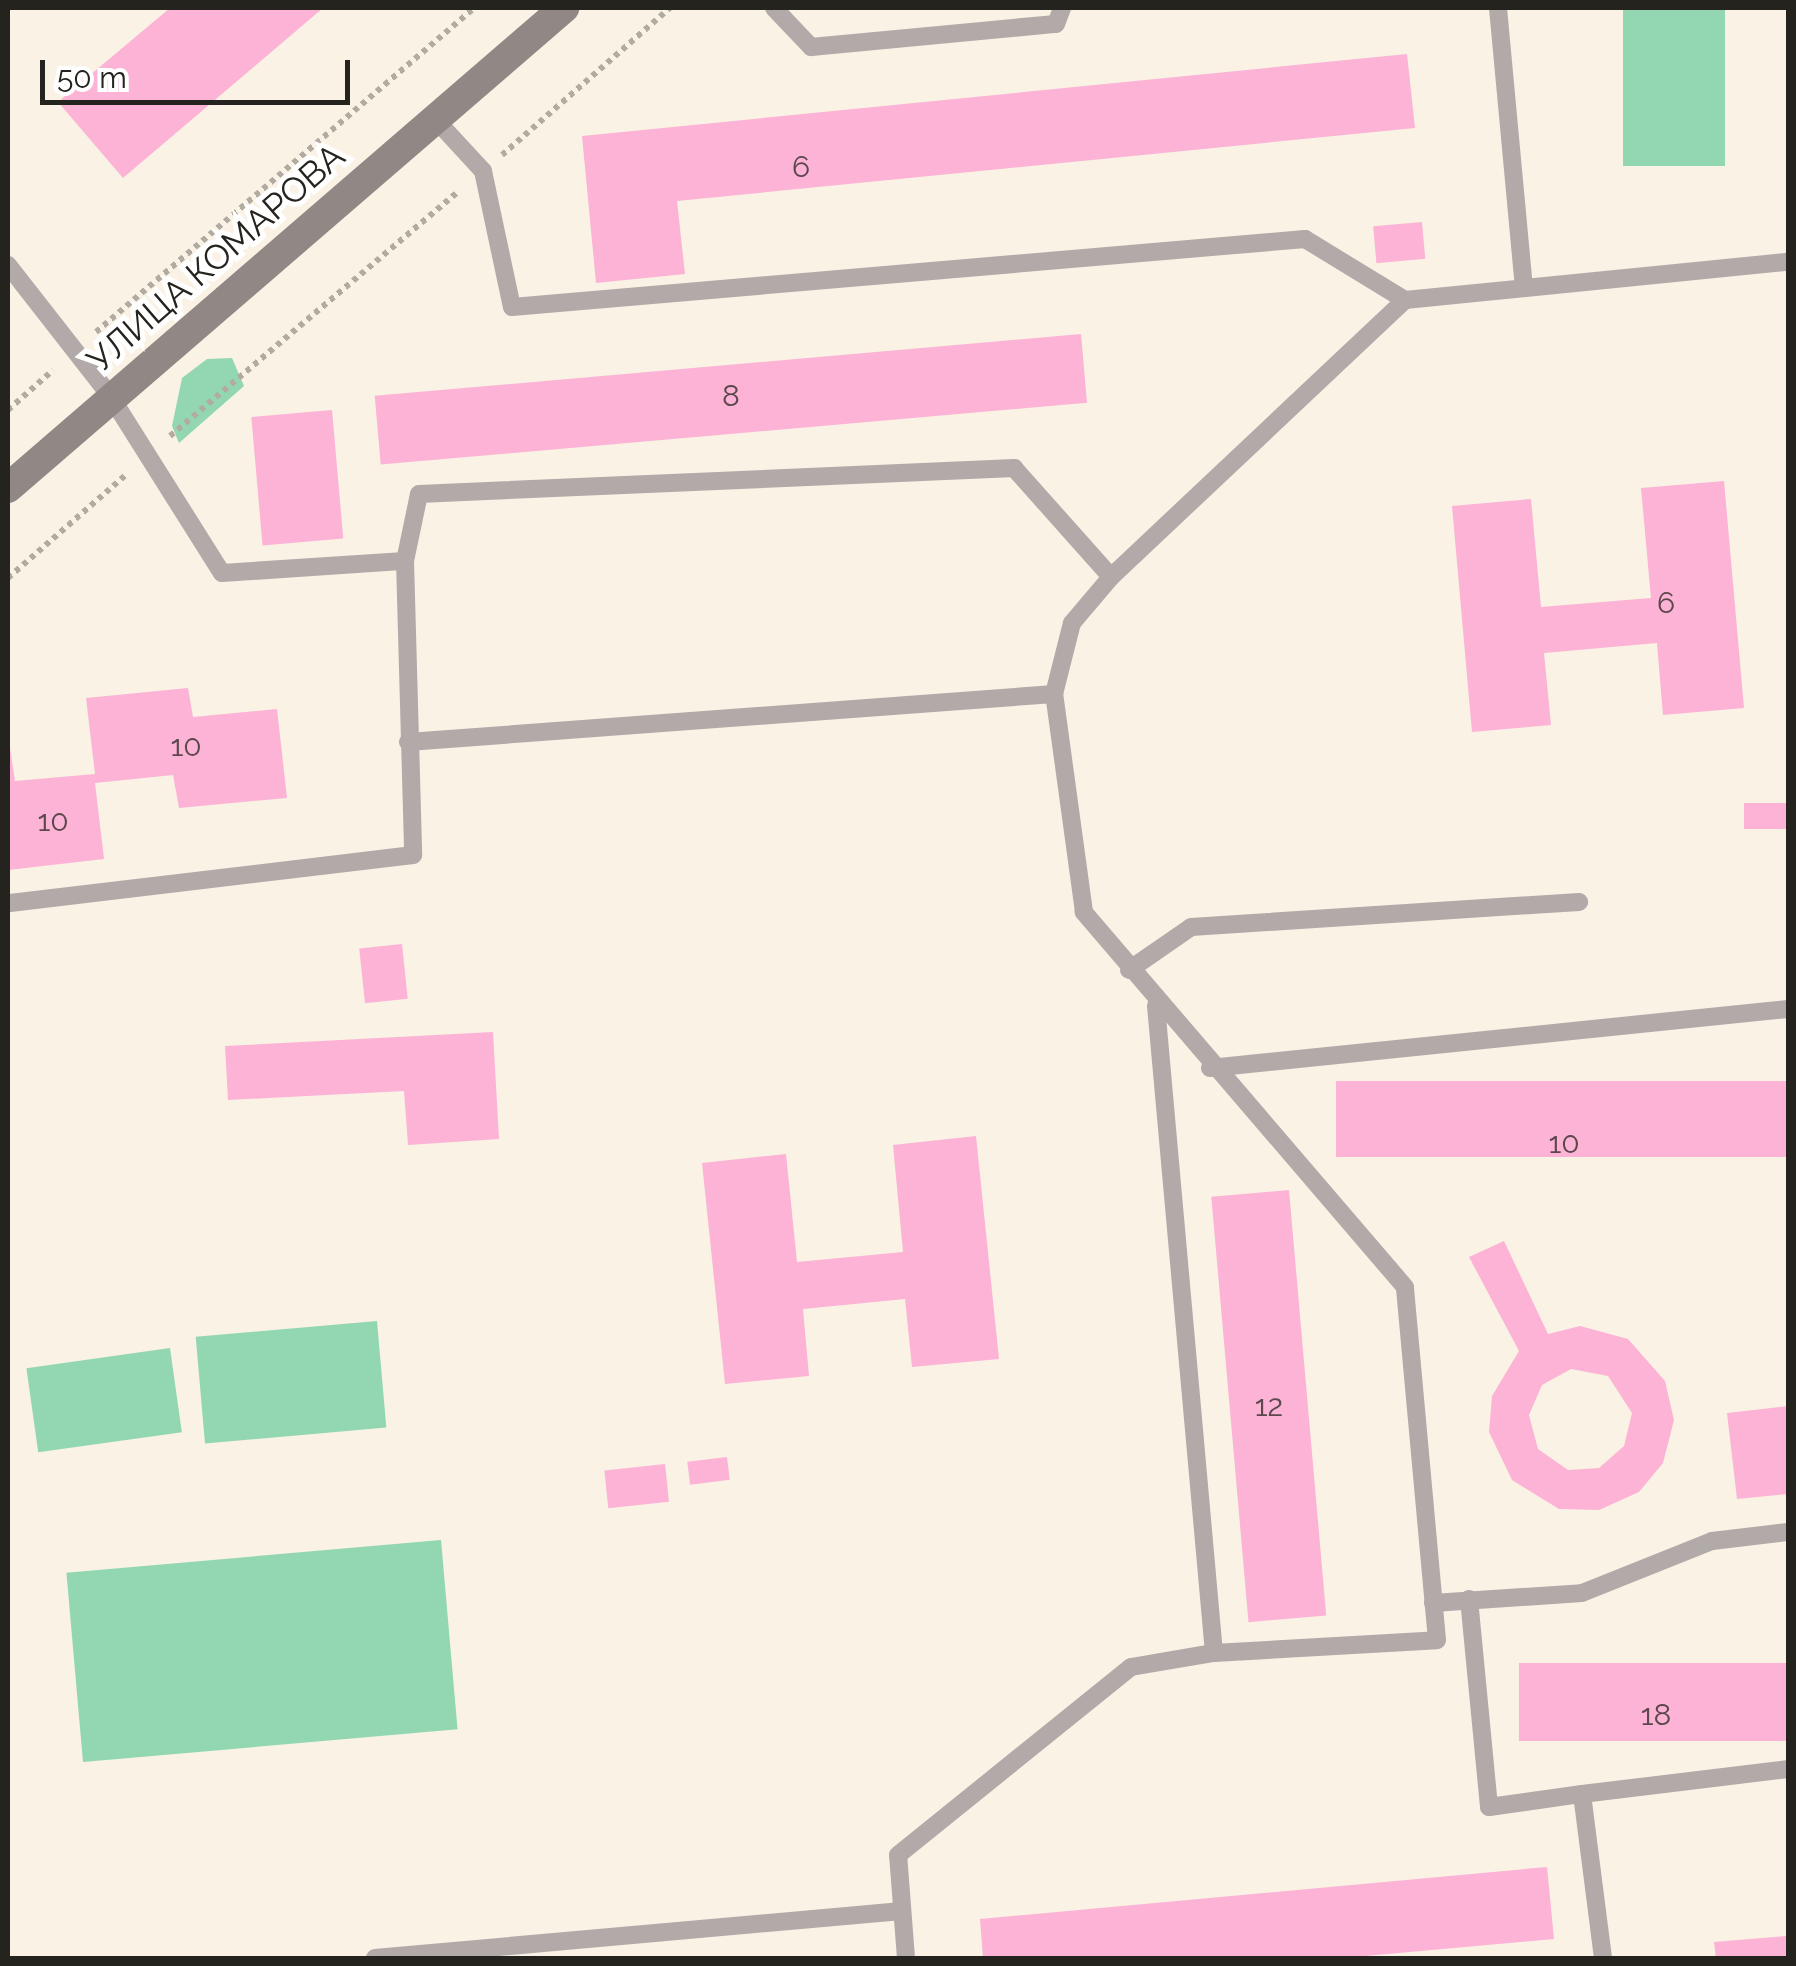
<!DOCTYPE html>
<meta charset="utf-8">
<style>
body{margin:0}
#map{position:relative;width:1796px;height:1966px;overflow:hidden;background:#f9f2e5;font-family:Raleway,sans-serif}
div>[style]{position:absolute}
[style*='--x']{left:calc(var(--x)*1px);top:calc(var(--y)*1px);width:calc(var(--w)*1px);rotate:calc(var(--a)*1deg)}
.green>*{inset:0;background:#92d7b2;transform-origin:0 0}
.building>*{inset:0;background:#fcb3d6;transform-origin:0 0}
.path>*{height:6px;margin-top:-3px;transform-origin:0;background:repeating-linear-gradient(90deg,#b1aba1 0 5px,transparent 0 10px)}
.lane>*{height:18px;margin:-9px;padding:0 9px;transform-origin:9px;border-radius:9px;background:#b1aaa8}
.secondary>*{height:30px;margin:-15px;padding:0 15px;transform-origin:15px;border-radius:15px;background:#918784}
span{translate:-50% -50%;white-space:nowrap;text-align:center;line-height:1.15;-webkit-text-stroke:10px #fff;paint-order:stroke}
.number-label{font-size:30px;color:#5b474c}
.number-label span{-webkit-text-stroke-width:0}
.street-label{font-size:35px;color:#25231e}
.frame{position:absolute;inset:0;border:10px solid #25231e;pointer-events:none}
.scale{position:absolute;left:40px;top:60px;width:310px;height:45px;box-sizing:border-box;border:5px solid #25231e;border-top:0;padding-left:12px;font-size:30px;line-height:35px;white-space:nowrap;color:#25231e;-webkit-text-stroke:8px #fff;paint-order:stroke}
</style>
<div id="map">
<div class="green">
<div style="left:1623px;top:8px;width:102px;height:158px"></div>
<div style="clip-path:polygon(232px 358px,244px 386px,179px 443px,172px 426px,182px 378px,207px 359px)"></div>
<div style="left:377px;top:1321px;width:107px;height:182px;rotate:85deg"></div>
<div style="left:170px;top:1348px;width:85px;height:145px;rotate:82deg"></div>
<div style="left:441px;top:1540px;width:190px;height:376px;rotate:85deg"></div>
</div>
<div class="building">
<div style="clip-path:polygon(170px 8px,323px 8px,123px 178px,58px 102px)"></div>
<div style="clip-path:polygon(1407px 54px,1415px 128px,677px 201px,685px 274px,596px 283px,582px 136px)"></div>
<div style="left:1422px;top:222px;width:37px;height:49px;rotate:85deg"></div>
<div style="left:1081px;top:334px;width:69px;height:709px;rotate:85deg"></div>
<div style="left:332px;top:410px;width:129px;height:81px;rotate:85deg"></div>
<div style="clip-path:polygon(1724px 481px,1744px 708px,1663px 715px,1657px 643px,1544px 653px,1551px 725px,1472px 732px,1452px 506px,1531px 499px,1541px 607px,1651px 598px,1641px 488px)"></div>
<div style="clip-path:polygon(188px 688px,193px 717px,277px 709px,287px 798px,179px 808px,173px 775px,95px 783px,104px 859px,8px 870px,8px 735px,15px 781px,95px 774px,86px 698px)"></div>
<div style="left:1788px;top:803px;width:26px;height:44px;rotate:90deg"></div>
<div style="left:402px;top:944px;width:55px;height:43px;rotate:84deg"></div>
<div style="clip-path:polygon(493px 1032px,499px 1139px,408px 1145px,404px 1091px,228px 1100px,225px 1046px)"></div>
<div style="left:1788px;top:1081px;width:76px;height:452px;rotate:90deg"></div>
<div style="clip-path:polygon(976px 1136px,999px 1359px,912px 1367px,905px 1299px,803px 1309px,809px 1376px,725px 1384px,702px 1163px,786px 1154px,797px 1262px,903px 1252px,893px 1145px)"></div>
<div style="left:1289px;top:1190px;width:427px;height:78px;rotate:85deg"></div>
<div style="clip-path:polygon(evenodd,1504px 1241px,1548px 1334px,1580px 1326px,1628px 1339px,1665px 1381px,1674px 1420px,1663px 1463px,1639px 1492px,1599px 1510px,1559px 1509px,1512px 1480px,1489px 1432px,1492px 1396px,1519px 1351px,1469px 1257px,1504px 1241px,1571px 1369px,1608px 1376px,1632px 1413px,1624px 1446px,1599px 1468px,1568px 1470px,1538px 1449px,1529px 1415px,1542px 1385px,1571px 1369px)"></div>
<div style="clip-path:polygon(1788px 1406px,1788px 1494px,1737px 1499px,1727px 1413px)"></div>
<div style="left:727px;top:1457px;width:23px;height:40px;rotate:83deg"></div>
<div style="left:665px;top:1464px;width:38px;height:61px;rotate:84deg"></div>
<div style="left:1788px;top:1663px;width:78px;height:269px;rotate:90deg"></div>
<div style="clip-path:polygon(1547px 1867px,1554px 1939px,1343px 1958px,983px 1958px,980px 1919px)"></div>
<div style="clip-path:polygon(1786px 1936px,1788px 1958px,1716px 1958px,1714px 1942px)"></div>
</div>
<div class="path">
<div style="--x:502;--y:155;--w:223;--a:-41.2"></div>
<div style="--x:96;--y:332;--w:498;--a:-40.6"></div>
<div style="--x:8;--y:410;--w:60;--a:-41.6"></div>
<div style="--x:170;--y:436;--w:377;--a:-40.3"></div>
<div style="--x:8;--y:578;--w:158;--a:-41.2"></div>
</div>
<div class="lane">
<div style="--x:774;--y:8;--w:54;--a:46.5"></div>
<div style="--x:811;--y:47;--w:246;--a:-5.4"></div>
<div style="--x:1056;--y:24;--w:17;--a:-69"></div>
<div style="--x:1498;--y:8;--w:281;--a:84.7"></div>
<div style="--x:435;--y:119;--w:71;--a:47.3"></div>
<div style="--x:483;--y:171;--w:139;--a:78"></div>
<div style="--x:512;--y:307;--w:796;--a:-4.9"></div>
<div style="--x:1305;--y:239;--w:117;--a:31.4"></div>
<div style="--x:8;--y:265;--w:167;--a:52"></div>
<div style="--x:111;--y:397;--w:208;--a:57.8"></div>
<div style="--x:222;--y:573;--w:183;--a:-3.8"></div>
<div style="--x:405;--y:561;--w:294;--a:88.4"></div>
<div style="--x:413;--y:855;--w:408;--a:173.2"></div>
<div style="--x:405;--y:561;--w:68;--a:-78.2"></div>
<div style="--x:419;--y:494;--w:596;--a:-2.5"></div>
<div style="--x:1014;--y:468;--w:146;--a:48.3"></div>
<div style="--x:408;--y:742;--w:648;--a:-4.25"></div>
<div style="--x:1129;--y:970;--w:75;--a:-34.7"></div>
<div style="--x:1191;--y:927;--w:389;--a:-3.7"></div>
<div style="--x:1210;--y:1068;--w:581;--a:-5.83"></div>
<div style="--x:1469;--y:1599;--w:209;--a:84.5"></div>
<div style="--x:1489;--y:1807;--w:94;--a:-8"></div>
<div style="--x:1433;--y:1603;--w:149;--a:-3.8"></div>
<div style="--x:1582;--y:1593;--w:140;--a:-21.8"></div>
<div style="--x:1712;--y:1541;--w:77;--a:-6.8"></div>
<div style="--x:1214;--y:1653;--w:223;--a:-3.3"></div>
<div style="--x:1437;--y:1640;--w:354;--a:-95.2"></div>
<div style="--x:1405;--y:1287;--w:494;--a:-130.6"></div>
<div style="--x:1084;--y:912;--w:220;--a:-97.8"></div>
<div style="--x:1054;--y:694;--w:73;--a:-75.8"></div>
<div style="--x:1072;--y:623;--w:60;--a:-49.7"></div>
<div style="--x:1111;--y:577;--w:404;--a:-43.3"></div>
<div style="--x:1405;--y:300;--w:385;--a:-5.7"></div>
<div style="--x:375;--y:1958;--w:529;--a:-5.1"></div>
<div style="--x:906;--y:1958;--w:103;--a:-94.4"></div>
<div style="--x:898;--y:1855;--w:299;--a:-38.9"></div>
<div style="--x:1131;--y:1667;--w:84;--a:-9.6"></div>
<div style="--x:1214;--y:1653;--w:650;--a:-95.12"></div>
<div style="--x:1603;--y:1958;--w:165;--a:-97.3"></div>
<div style="--x:1582;--y:1794;--w:208;--a:-6.9"></div>
</div>
<div class="secondary">
<div style="--x:8;--y:488;--w:735;--a:-40.8"></div>
</div>
<div class="number-label">
<span style="left:801px;top:167px">6</span>
<span style="left:731px;top:396px">8</span>
<span style="left:1666px;top:603px">6</span>
<span style="left:186px;top:746px">10</span>
<span style="left:53px;top:821px">10</span>
<span style="left:1564px;top:1143px">10</span>
<span style="left:1269px;top:1406px">12</span>
<span style="left:1656px;top:1715px">18</span>
</div>
<div class="street-label">
<span style="left:216px;top:258px;rotate:-41deg">УЛИЦА КОМАРОВА</span>
</div>
<div class="frame"></div>
<div class="scale">50 m</div>
</div>
